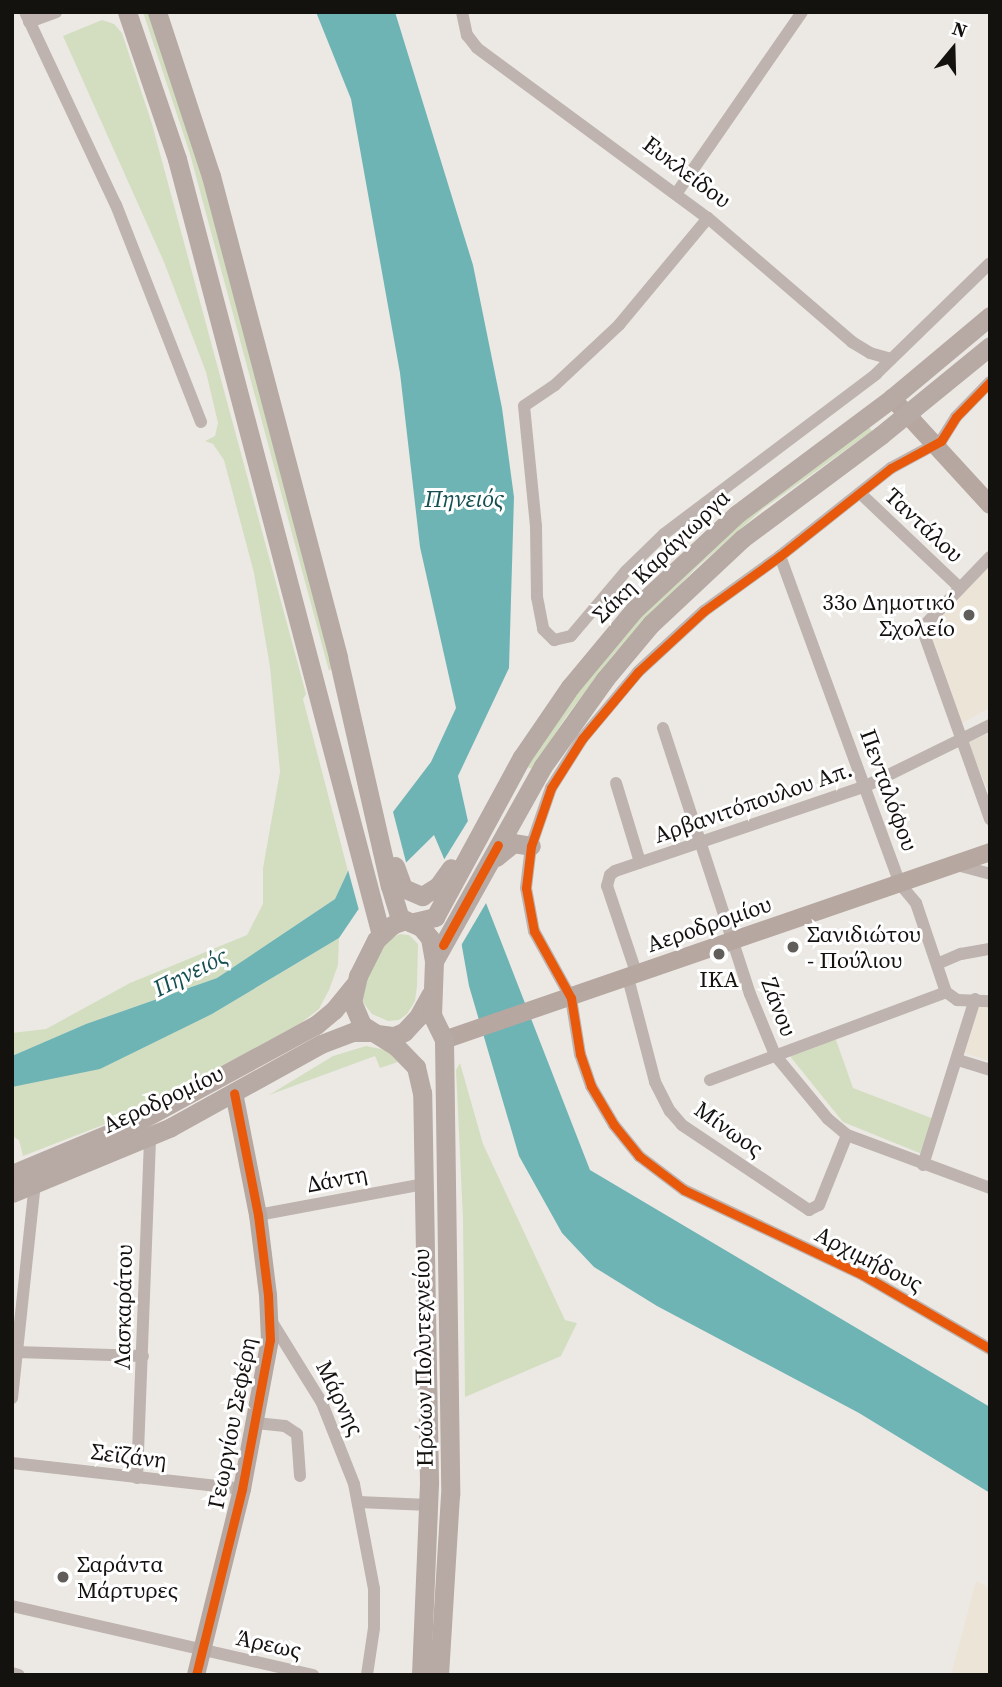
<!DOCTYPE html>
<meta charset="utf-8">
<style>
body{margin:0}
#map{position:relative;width:1002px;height:1687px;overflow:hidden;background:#ece9e4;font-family:"Source Serif 4",serif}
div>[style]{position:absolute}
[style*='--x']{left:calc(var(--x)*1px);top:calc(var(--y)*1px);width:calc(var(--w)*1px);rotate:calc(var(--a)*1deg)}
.built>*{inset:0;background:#e3ddd2}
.education>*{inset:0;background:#ece4d6}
.green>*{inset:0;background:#d3dec1}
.water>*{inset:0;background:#6fb4b5}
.pier>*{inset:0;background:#ece9e4}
.street>*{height:12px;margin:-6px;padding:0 6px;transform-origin:6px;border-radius:6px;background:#beb3ae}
.secondary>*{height:18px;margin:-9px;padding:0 9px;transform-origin:9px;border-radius:9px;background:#b6a7a1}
.primary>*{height:19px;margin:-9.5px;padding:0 9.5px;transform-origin:9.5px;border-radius:9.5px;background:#b7a9a3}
.cycleway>*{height:9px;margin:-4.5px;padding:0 4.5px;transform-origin:4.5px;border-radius:4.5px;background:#e8590c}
.dots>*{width:19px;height:19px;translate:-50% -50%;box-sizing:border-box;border:4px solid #fff;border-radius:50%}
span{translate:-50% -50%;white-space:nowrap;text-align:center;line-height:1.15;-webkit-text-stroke:6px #fff;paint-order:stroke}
.street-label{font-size:23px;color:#14120f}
.poi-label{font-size:23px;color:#14120f}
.right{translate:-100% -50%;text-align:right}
.left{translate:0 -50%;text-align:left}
.water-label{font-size:24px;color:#154f51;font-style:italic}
.frame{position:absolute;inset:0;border:14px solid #14120f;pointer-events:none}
.north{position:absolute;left:918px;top:14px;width:70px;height:70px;-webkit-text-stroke:5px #fff;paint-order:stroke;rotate:19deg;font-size:19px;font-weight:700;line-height:28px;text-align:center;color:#14120f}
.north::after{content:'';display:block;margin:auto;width:24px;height:32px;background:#14120f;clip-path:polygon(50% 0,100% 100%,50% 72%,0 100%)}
</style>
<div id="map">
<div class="built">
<div style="clip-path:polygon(990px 733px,990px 796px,968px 742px)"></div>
</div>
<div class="education">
<div style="clip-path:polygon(990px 565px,990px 708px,962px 723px,930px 630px)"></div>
<div style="clip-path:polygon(979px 1004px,990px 1005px,990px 1061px,965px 1053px)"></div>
<div style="clip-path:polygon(976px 1581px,990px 1588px,990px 1675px,951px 1675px)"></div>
</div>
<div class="green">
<div style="clip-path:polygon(143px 12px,151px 12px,183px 105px,333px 666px,329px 671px,190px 154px)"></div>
<div style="clip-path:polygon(102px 20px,114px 24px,122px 33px,152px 124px,306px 694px,303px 699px,348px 871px,335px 899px,217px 978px,86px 1024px,12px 1056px,12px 1033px,46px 1029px,130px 983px,247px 935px,263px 904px,263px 868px,280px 772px,270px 667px,254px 573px,224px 460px,213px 444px,205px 441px,215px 436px,218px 423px,206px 372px,164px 262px,63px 36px)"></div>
<div style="clip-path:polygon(868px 426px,872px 431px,763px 509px,696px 568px,614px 654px,566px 717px,532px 769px,525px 766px,593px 670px,644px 612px,722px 535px)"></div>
<div style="clip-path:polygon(399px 934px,409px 935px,418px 944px,417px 986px,415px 1001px,407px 1014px,399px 1020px,388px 1021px,372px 1014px,362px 1001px,365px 985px,384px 944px)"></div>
<div style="clip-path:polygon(339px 938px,338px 965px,329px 990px,319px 1009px,301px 1023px,139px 1111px,23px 1156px,19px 1140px,12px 1136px,12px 1087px,212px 1014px)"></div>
<div style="clip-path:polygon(835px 1037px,853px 1088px,934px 1119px,922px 1154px,843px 1122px,789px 1055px)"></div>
<div style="clip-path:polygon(366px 1046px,386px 1050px,401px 1061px,380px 1068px,375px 1056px,269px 1095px,333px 1056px)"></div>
<div style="clip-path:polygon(460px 1063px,483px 1144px,565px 1320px,577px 1323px,561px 1356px,465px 1397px,463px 1219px,456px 1070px)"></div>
</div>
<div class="water">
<div style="clip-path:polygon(316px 12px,395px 12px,473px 265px,502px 408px,514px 497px,509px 668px,458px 776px,486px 903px,590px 1170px,990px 1407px,990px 1493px,859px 1413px,657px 1306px,594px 1267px,562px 1233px,519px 1156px,469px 986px,448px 868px,434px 835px,358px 910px,339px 938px,212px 1014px,100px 1069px,12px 1087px,12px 1056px,86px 1024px,217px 978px,335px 899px,348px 871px,431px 762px,456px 708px,420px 547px,400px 373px,351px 99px)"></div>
</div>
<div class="pier">
<div style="clip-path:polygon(392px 808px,407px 866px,360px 914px,347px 866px)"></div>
<div style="clip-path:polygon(471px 816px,489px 898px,459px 949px,442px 863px)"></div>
</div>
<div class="street">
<div style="--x:25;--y:12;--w:213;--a:64.8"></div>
<div style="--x:116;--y:205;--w:233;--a:68.6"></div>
<div style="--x:462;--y:12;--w:24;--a:78"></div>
<div style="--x:467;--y:35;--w:16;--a:52"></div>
<div style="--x:477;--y:48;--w:287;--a:36.4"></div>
<div style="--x:708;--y:218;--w:190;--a:40.7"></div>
<div style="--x:852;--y:342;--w:21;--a:31"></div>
<div style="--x:870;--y:353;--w:22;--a:16"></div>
<div style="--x:29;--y:22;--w:29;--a:-20"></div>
<div style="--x:676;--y:194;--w:221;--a:-55.3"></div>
<div style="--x:708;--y:218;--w:139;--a:129.8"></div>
<div style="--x:619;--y:325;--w:88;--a:136.8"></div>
<div style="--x:555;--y:385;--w:37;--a:146"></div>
<div style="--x:524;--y:406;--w:121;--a:84.3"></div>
<div style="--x:536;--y:526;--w:71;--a:89.2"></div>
<div style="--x:537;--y:597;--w:33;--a:79"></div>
<div style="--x:543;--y:629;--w:16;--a:45"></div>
<div style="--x:554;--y:640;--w:17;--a:-13"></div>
<div style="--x:571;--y:636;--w:85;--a:-49.8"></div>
<div style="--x:626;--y:571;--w:53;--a:-44.2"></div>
<div style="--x:664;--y:534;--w:266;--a:-37"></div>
<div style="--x:876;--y:374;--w:159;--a:-44.2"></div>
<div style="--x:990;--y:382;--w:49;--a:134.2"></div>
<div style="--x:956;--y:417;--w:28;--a:122"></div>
<div style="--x:941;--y:441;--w:57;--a:151.6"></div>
<div style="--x:891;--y:468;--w:142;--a:141.6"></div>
<div style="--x:780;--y:556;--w:94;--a:144.1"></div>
<div style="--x:704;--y:611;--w:90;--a:137.3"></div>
<div style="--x:638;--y:672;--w:87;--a:129.9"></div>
<div style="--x:582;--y:739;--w:58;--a:122.3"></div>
<div style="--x:551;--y:788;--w:61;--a:109"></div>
<div style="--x:531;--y:846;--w:42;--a:96.8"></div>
<div style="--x:526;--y:888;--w:44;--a:79.5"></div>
<div style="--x:534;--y:931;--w:77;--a:61.1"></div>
<div style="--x:571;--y:998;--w:57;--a:80.9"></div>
<div style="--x:580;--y:1054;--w:34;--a:71"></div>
<div style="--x:591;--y:1086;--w:45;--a:59.5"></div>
<div style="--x:614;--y:1125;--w:40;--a:51"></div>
<div style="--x:639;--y:1156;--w:56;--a:37.1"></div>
<div style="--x:684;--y:1190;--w:198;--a:25.4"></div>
<div style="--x:863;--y:1275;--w:147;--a:30.2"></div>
<div style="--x:860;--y:493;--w:138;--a:43.5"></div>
<div style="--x:780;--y:556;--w:349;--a:69.9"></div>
<div style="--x:900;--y:884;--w:25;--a:50"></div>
<div style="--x:916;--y:903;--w:94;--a:71.4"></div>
<div style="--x:946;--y:992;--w:14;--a:36"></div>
<div style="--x:957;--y:1000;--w:33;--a:2"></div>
<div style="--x:990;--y:557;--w:98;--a:133.8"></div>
<div style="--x:922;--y:628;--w:203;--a:70.4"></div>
<div style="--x:663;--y:728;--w:280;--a:71.9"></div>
<div style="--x:750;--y:994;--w:66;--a:67.7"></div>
<div style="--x:775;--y:1055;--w:83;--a:50.4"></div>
<div style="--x:828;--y:1119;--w:25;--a:40"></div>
<div style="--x:847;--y:1135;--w:153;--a:20.3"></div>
<div style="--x:616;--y:783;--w:83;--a:73.1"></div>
<div style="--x:957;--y:865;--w:34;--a:15"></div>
<div style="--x:937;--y:964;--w:26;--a:-23"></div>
<div style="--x:961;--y:954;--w:29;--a:-10"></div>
<div style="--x:637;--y:975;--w:94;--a:-108.6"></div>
<div style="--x:607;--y:886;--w:11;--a:-75"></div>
<div style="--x:610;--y:875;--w:6;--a:-39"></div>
<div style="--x:615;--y:871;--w:265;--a:-18.7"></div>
<div style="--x:866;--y:786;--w:138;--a:-26.2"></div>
<div style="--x:628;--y:978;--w:107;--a:75.4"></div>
<div style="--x:655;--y:1082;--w:33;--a:63"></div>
<div style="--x:670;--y:1111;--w:18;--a:49"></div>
<div style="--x:682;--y:1125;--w:153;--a:33.8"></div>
<div style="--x:809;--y:1210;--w:11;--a:-27"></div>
<div style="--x:819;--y:1205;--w:75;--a:-68.2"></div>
<div style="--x:958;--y:1060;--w:34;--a:17"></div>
<div style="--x:710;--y:1080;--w:252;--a:-20.4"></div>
<div style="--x:923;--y:1165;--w:174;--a:-72.6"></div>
<div style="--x:258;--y:1215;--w:168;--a:-10.6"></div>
<div style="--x:270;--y:1319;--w:99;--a:58.2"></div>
<div style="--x:322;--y:1403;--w:87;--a:68.4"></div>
<div style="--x:354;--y:1484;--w:107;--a:79.2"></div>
<div style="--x:374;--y:1589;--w:39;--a:90"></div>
<div style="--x:374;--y:1628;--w:48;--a:98.5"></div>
<div style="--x:16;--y:1352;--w:127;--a:1.8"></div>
<div style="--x:12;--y:1398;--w:215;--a:-83.9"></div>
<div style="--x:256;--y:1423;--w:29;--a:6"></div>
<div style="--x:285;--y:1426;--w:14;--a:34"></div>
<div style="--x:297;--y:1434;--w:42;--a:85.9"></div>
<div style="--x:12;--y:1463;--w:231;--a:6.4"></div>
<div style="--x:137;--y:1478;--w:342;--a:-87.8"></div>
<div style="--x:358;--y:1502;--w:71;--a:2.4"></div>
<div style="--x:12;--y:1606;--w:309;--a:12.9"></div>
<div style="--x:12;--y:1673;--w:7;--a:16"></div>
</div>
<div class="secondary">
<div style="--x:892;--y:398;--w:145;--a:47.5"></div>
<div style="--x:444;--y:1040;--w:577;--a:-19"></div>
<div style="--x:196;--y:1675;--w:192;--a:-76.1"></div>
<div style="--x:242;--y:1489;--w:152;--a:-79.4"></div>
<div style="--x:270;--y:1340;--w:45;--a:-92.5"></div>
<div style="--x:268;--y:1295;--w:81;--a:-97.1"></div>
<div style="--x:258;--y:1215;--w:124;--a:-101.1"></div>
</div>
<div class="primary">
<div style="--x:127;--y:12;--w:155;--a:71.2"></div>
<div style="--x:177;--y:159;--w:802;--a:75.27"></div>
<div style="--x:157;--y:12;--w:173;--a:71.8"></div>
<div style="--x:211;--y:176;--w:498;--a:75.2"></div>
<div style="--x:338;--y:658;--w:234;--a:77.2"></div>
<div style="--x:390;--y:886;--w:37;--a:73"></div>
<div style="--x:496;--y:857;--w:22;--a:-39"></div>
<div style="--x:513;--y:843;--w:18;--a:9"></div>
<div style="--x:395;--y:866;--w:23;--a:70"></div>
<div style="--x:403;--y:888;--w:21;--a:23"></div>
<div style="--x:422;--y:896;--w:19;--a:-32"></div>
<div style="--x:438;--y:886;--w:22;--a:-54"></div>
<div style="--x:414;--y:922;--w:22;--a:-13"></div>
<div style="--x:435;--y:917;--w:182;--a:-61.5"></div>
<div style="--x:522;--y:757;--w:85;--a:-55.6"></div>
<div style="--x:570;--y:687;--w:100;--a:-50.3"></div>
<div style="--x:634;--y:610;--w:141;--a:-43"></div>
<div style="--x:737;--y:514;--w:194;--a:-36.8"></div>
<div style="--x:892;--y:398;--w:128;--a:-39.9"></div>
<div style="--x:434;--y:961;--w:223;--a:-60.8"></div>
<div style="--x:543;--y:766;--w:107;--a:-54.5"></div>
<div style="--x:605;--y:679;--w:72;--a:-50.1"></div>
<div style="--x:651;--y:624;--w:126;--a:-43.1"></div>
<div style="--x:743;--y:538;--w:172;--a:-36.7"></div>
<div style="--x:881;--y:435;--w:141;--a:-39.2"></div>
<div style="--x:377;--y:1034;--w:17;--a:7"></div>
<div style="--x:394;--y:1036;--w:11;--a:-22"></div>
<div style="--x:404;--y:1032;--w:21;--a:-47"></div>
<div style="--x:418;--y:1017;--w:26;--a:-61"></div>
<div style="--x:12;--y:1174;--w:135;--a:-22.6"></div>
<div style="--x:137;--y:1122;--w:204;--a:-28.5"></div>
<div style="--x:316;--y:1025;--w:23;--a:-40"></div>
<div style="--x:334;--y:1010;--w:32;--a:-51"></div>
<div style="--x:12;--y:1193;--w:172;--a:-22.5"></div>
<div style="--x:171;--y:1127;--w:171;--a:-29"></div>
<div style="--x:321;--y:1044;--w:34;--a:-21"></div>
<div style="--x:353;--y:1032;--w:18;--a:0"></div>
<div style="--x:421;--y:1675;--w:193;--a:-87.6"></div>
<div style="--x:429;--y:1482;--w:389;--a:-91"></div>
<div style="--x:422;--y:1093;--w:27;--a:-103"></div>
<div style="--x:416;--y:1067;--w:28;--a:-134"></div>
<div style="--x:397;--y:1047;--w:41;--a:-147.8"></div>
<div style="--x:362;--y:1025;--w:25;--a:-113"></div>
<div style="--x:352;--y:1002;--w:27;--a:-77"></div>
<div style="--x:358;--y:976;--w:40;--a:-63.4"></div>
<div style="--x:376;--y:940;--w:22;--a:-43"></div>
<div style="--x:392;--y:925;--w:14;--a:-21"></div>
<div style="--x:405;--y:920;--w:17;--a:24"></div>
<div style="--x:421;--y:927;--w:14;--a:51"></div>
<div style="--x:430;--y:938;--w:23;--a:80"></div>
<div style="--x:434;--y:961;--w:54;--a:92.1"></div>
<div style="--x:432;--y:1015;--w:28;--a:64"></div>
<div style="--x:444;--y:1040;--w:455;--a:89.2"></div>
<div style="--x:450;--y:1495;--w:180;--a:93.5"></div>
</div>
<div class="cycleway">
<div style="--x:990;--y:382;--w:49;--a:134.2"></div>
<div style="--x:956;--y:417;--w:28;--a:122"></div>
<div style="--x:941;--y:441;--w:57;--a:151.6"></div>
<div style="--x:891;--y:468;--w:142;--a:141.6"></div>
<div style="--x:780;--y:556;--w:94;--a:144.1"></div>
<div style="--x:704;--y:611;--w:90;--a:137.3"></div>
<div style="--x:638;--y:672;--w:87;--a:129.9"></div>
<div style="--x:582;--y:739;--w:58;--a:122.3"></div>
<div style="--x:551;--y:788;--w:61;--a:109"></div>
<div style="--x:531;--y:846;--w:42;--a:96.8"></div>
<div style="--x:526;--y:888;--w:44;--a:79.5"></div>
<div style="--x:534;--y:931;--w:77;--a:61.1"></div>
<div style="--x:571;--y:998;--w:57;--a:80.9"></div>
<div style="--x:580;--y:1054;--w:34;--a:71"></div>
<div style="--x:591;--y:1086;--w:45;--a:59.5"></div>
<div style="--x:614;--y:1125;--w:40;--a:51"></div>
<div style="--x:639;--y:1156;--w:56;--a:37.1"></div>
<div style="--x:684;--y:1190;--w:198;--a:25.4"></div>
<div style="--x:863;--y:1275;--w:147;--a:30.2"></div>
<div style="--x:443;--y:945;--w:114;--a:-61.2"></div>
<div style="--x:196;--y:1675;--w:192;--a:-76.1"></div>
<div style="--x:242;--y:1489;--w:152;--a:-79.4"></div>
<div style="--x:270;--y:1340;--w:45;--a:-92.5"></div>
<div style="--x:268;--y:1295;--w:81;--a:-97.1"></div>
<div style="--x:258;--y:1215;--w:124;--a:-101.1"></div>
</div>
<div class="dots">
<div style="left:969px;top:615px;background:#605d5a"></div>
<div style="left:793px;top:947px;background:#605d5a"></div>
<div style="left:719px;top:954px;background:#605d5a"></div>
<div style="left:63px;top:1577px;background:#605d5a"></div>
</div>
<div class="street-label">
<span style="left:687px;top:172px;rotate:37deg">Ευκλείδου</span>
<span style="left:924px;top:525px;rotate:43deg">Ταντάλου</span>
<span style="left:661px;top:556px;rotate:-44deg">Σάκη Καράγιωργα</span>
<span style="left:889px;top:790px;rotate:70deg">Πενταλόφου</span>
<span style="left:753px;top:802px;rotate:-19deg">Αρβανιτόπουλου Απ.</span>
<span style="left:709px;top:924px;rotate:-19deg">Αεροδρομίου</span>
<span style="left:779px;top:1007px;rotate:69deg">Ζάνου</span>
<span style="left:163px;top:1099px;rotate:-25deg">Αεροδρομίου</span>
<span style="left:729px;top:1129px;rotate:35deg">Μίνωος</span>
<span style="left:337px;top:1179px;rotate:-11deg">Δάντη</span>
<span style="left:869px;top:1259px;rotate:27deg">Αρχιμήδους</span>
<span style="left:123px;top:1307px;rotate:-89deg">Λασκαράτου</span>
<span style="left:423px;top:1358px;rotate:-91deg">Ηρώων Πολυτεχνείου</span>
<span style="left:340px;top:1398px;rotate:64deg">Μάρνης</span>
<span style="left:232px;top:1423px;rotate:-79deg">Γεωργίου Σεφέρη</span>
<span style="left:129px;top:1456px;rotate:7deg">Σεϊζάνη</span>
<span style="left:269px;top:1644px;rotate:12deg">Άρεως</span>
</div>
<div class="poi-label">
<span class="right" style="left:955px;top:615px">33ο Δημοτικό<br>Σχολείο</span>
<span class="left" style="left:807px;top:947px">Σανιδιώτου<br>- Πούλιου</span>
<span style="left:719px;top:979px">ΙΚΑ</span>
<span class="left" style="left:77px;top:1577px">Σαράντα<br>Μάρτυρες</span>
</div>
<div class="water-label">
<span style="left:464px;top:499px">Πηνειός</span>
<span style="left:190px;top:972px;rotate:-27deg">Πηνειός</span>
</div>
<div class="frame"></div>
<div class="north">N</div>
</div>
